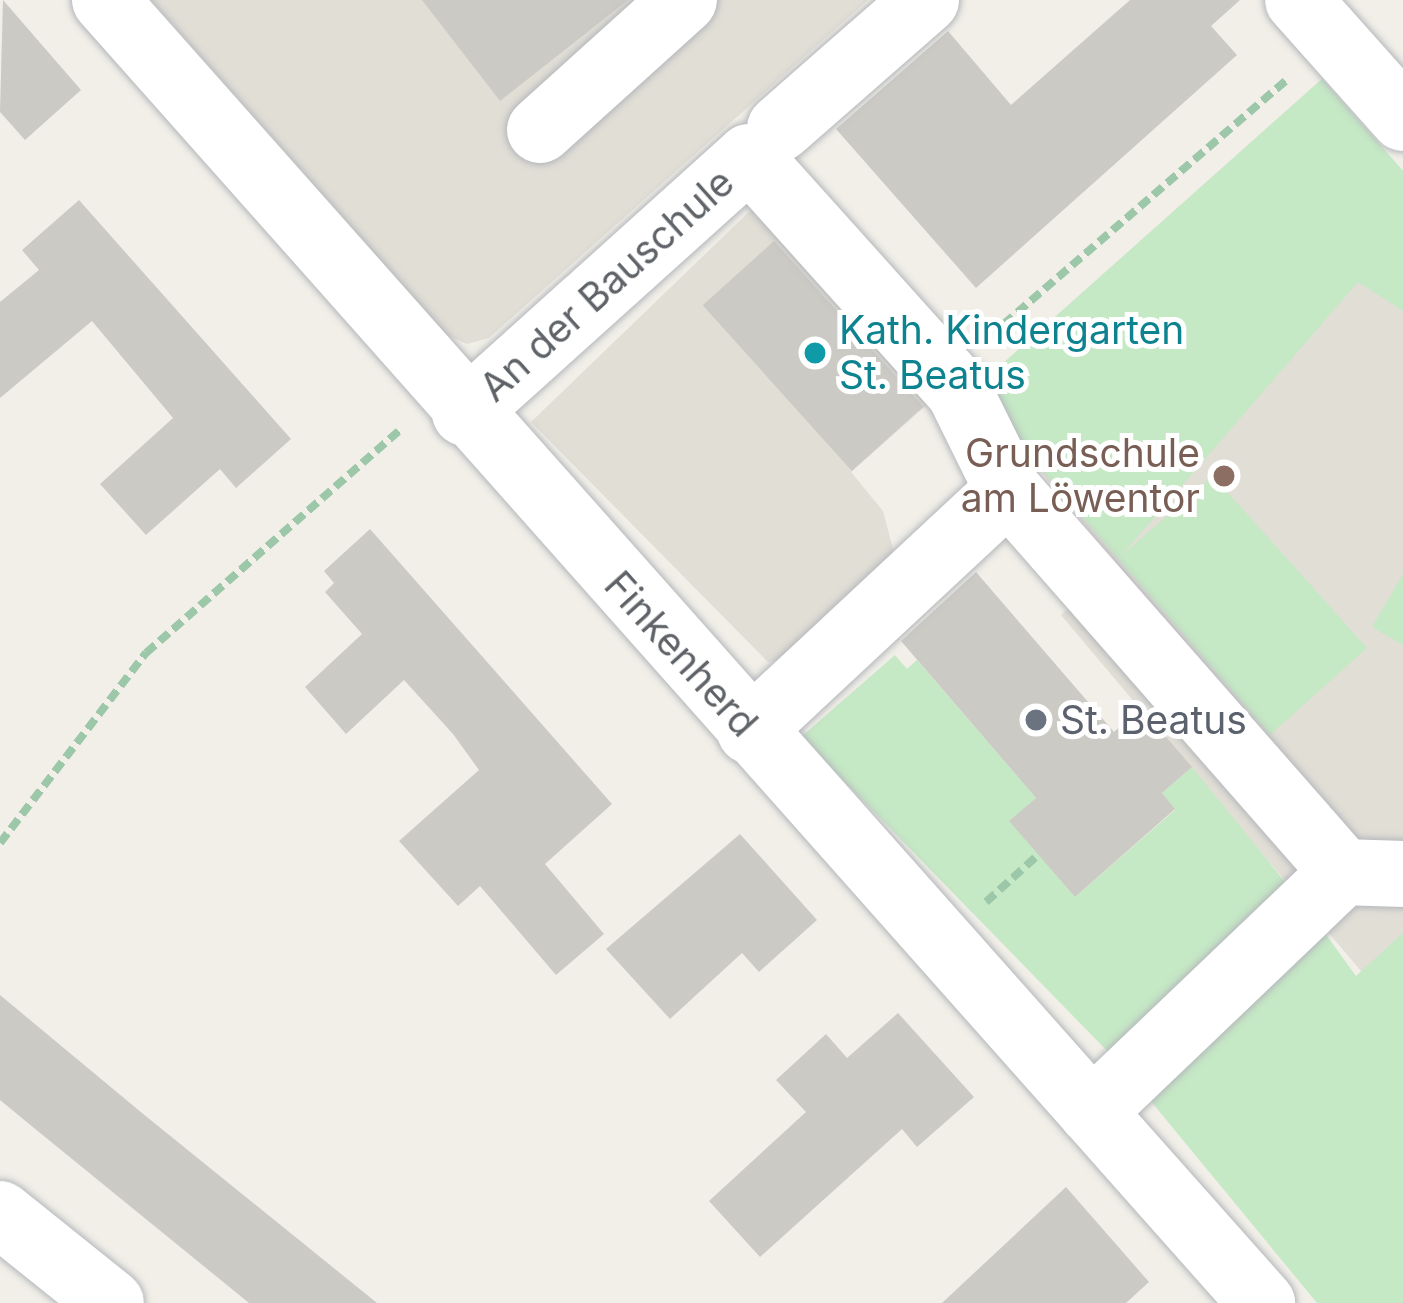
<!DOCTYPE html>
<meta charset="utf-8">
<style>
body{margin:0}
#map{position:relative;width:1403px;height:1303px;overflow:hidden;background:#f1efe8;font-family:Inter,sans-serif}
div>[style]{position:absolute}
[style*='--x']{left:calc(var(--x)*1px);top:calc(var(--y)*1px);width:calc(var(--w)*1px);rotate:calc(var(--a)*1deg)}
.education>*{inset:0;background:#e1ded6}
.green>*{inset:0;background:#c5e8c5}
.building>*{inset:0;background:#cccac5;transform-origin:0 0}
.path>*{height:8px;margin-top:-4px;transform-origin:0;background:repeating-linear-gradient(90deg,#9cc7a9 0 12px,transparent 0 18px)}
.roads{filter:drop-shadow(0 0 3px #b5b8bc) drop-shadow(0 0 3px #b5b8bc)}
.minor>*{height:66px;margin:-33px;padding:0 33px;transform-origin:33px;border-radius:33px;background:#fff}
.dots>*{width:33px;height:33px;translate:-50% -50%;box-sizing:border-box;border:6px solid #fff;border-radius:50%}
span{translate:-50% -50%;white-space:nowrap;text-align:center;line-height:1.15;-webkit-text-stroke:10px #fff;paint-order:stroke}
.street-label{font-size:39px;color:#5f6368}
.culture-label{font-size:39px;color:#0d838f}
.left{translate:0 -50%;text-align:left}
.education-label{font-size:39px;color:#785e54}
.right{translate:-100% -50%;text-align:right}
.worship-label{font-size:39px;color:#5b616d}
</style>
<div id="map">
<div class="education">
<div style="clip-path:polygon(151px 0,868px 0,489px 338px,467px 344px,447px 335px)"></div>
<div style="clip-path:polygon(1322px 79px,1403px 171px,1403px 1021px,1061px 615px,1116px 562px,973px 390px)"></div>
<div style="clip-path:polygon(755px 206px,929px 403px,851px 472px,883px 511px,898px 568px,788px 659px,768px 662px,531px 422px)"></div>
</div>
<div class="green">
<div style="clip-path:polygon(1322px 79px,1403px 171px,1403px 311px,1358px 282px,1121px 556px,1213px 476px,1367px 648px,1270px 735px,973px 390px)"></div>
<div style="clip-path:polygon(1403px 574px,1403px 645px,1372px 627px)"></div>
<div style="clip-path:polygon(895px 655px,907px 669px,917px 660px,1036px 798px,1010px 821px,1075px 897px,1175px 810px,1162px 793px,1192px 767px,1298px 898px,1116px 1060px,801px 737px)"></div>
<div style="clip-path:polygon(1319px 925px,1356px 976px,1403px 933px,1403px 1303px,1317px 1303px,1140px 1088px)"></div>
</div>
<div class="building">
<div style="clip-path:polygon(3px 0,81px 90px,25px 140px,0 112px)"></div>
<div style="clip-path:polygon(422px 0,628px 0,500px 101px)"></div>
<div style="clip-path:polygon(1130px 0,1240px 0,1211px 26px,1237px 55px,976px 288px,836px 129px,948px 31px,1011px 105px)"></div>
<div style="clip-path:polygon(79px 200px,291px 439px,236px 488px,220px 469px,146px 535px,100px 484px,173px 418px,92px 321px,0 398px,0 302px,39px 270px,22px 250px)"></div>
<div style="left:774px;top:241px;width:223px;height:96px;rotate:48deg"></div>
<div style="clip-path:polygon(370px 529px,612px 804px,545px 864px,604px 934px,556px 975px,480px 886px,458px 906px,399px 841px,479px 770px,453px 734px,404px 680px,346px 734px,305px 687px,362px 634px,325px 592px,334px 583px,324px 571px)"></div>
<div style="clip-path:polygon(976px 572px,1114px 732px,1141px 708px,1192px 767px,1162px 793px,1175px 809px,1075px 897px,1009px 821px,1036px 798px,901px 641px)"></div>
<div style="clip-path:polygon(740px 834px,817px 920px,759px 972px,742px 953px,670px 1019px,606px 949px)"></div>
<div style="clip-path:polygon(0 995px,142px 1113px,377px 1303px,249px 1303px,34px 1128px,0 1100px)"></div>
<div style="clip-path:polygon(898px 1013px,974px 1097px,917px 1147px,902px 1129px,760px 1257px,709px 1201px,806px 1112px,776px 1080px,826px 1034px,847px 1058px)"></div>
<div style="clip-path:polygon(1066px 1187px,1149px 1282px,1126px 1303px,942px 1303px)"></div>
</div>
<div class="path">
<div style="--x:990;--y:336;--w:392;--a:-40.8"></div>
<div style="--x:0;--y:843;--w:240;--a:-52.5"></div>
<div style="--x:146;--y:653;--w:341;--a:-41.3"></div>
<div style="--x:986;--y:902;--w:70;--a:-42.1"></div>
</div>
<div class="roads">
<div class="minor">
<div style="--x:105;--y:0;--w:1743;--a:48.4"></div>
<div style="--x:1298;--y:0;--w:158;--a:48.3"></div>
<div style="--x:780;--y:128;--w:194;--a:-41.2"></div>
<div style="--x:540;--y:130;--w:194;--a:-42.1"></div>
<div style="--x:465;--y:413;--w:382;--a:-42"></div>
<div style="--x:749;--y:157;--w:314;--a:48.1"></div>
<div style="--x:959;--y:391;--w:110;--a:63.7"></div>
<div style="--x:1008;--y:490;--w:508;--a:48.75"></div>
<div style="--x:750;--y:731;--w:353;--a:-43"></div>
<div style="--x:1092;--y:1112;--w:347;--a:-43.7"></div>
<div style="--x:1343;--y:872;--w:60;--a:1.9"></div>
<div style="--x:0;--y:1214;--w:142;--a:38.7"></div>
</div>
</div>
<div class="dots">
<div style="left:815px;top:353px;background:#0f9aa8"></div>
<div style="left:1224px;top:476px;background:#8d6e63"></div>
<div style="left:1036px;top:720px;background:#6b7280"></div>
</div>
<div class="street-label">
<span style="left:607px;top:285px;rotate:-42deg">An der Bauschule</span>
<span style="left:681px;top:654px;rotate:48deg">Finkenherd</span>
</div>
<div class="culture-label">
<span class="left" style="left:839px;top:353px">Kath. Kindergarten<br>St. Beatus</span>
</div>
<div class="education-label">
<span class="right" style="left:1200px;top:476px">Grundschule<br>am Löwentor</span>
</div>
<div class="worship-label">
<span class="left" style="left:1060px;top:720px">St. Beatus</span>
</div>
</div>
